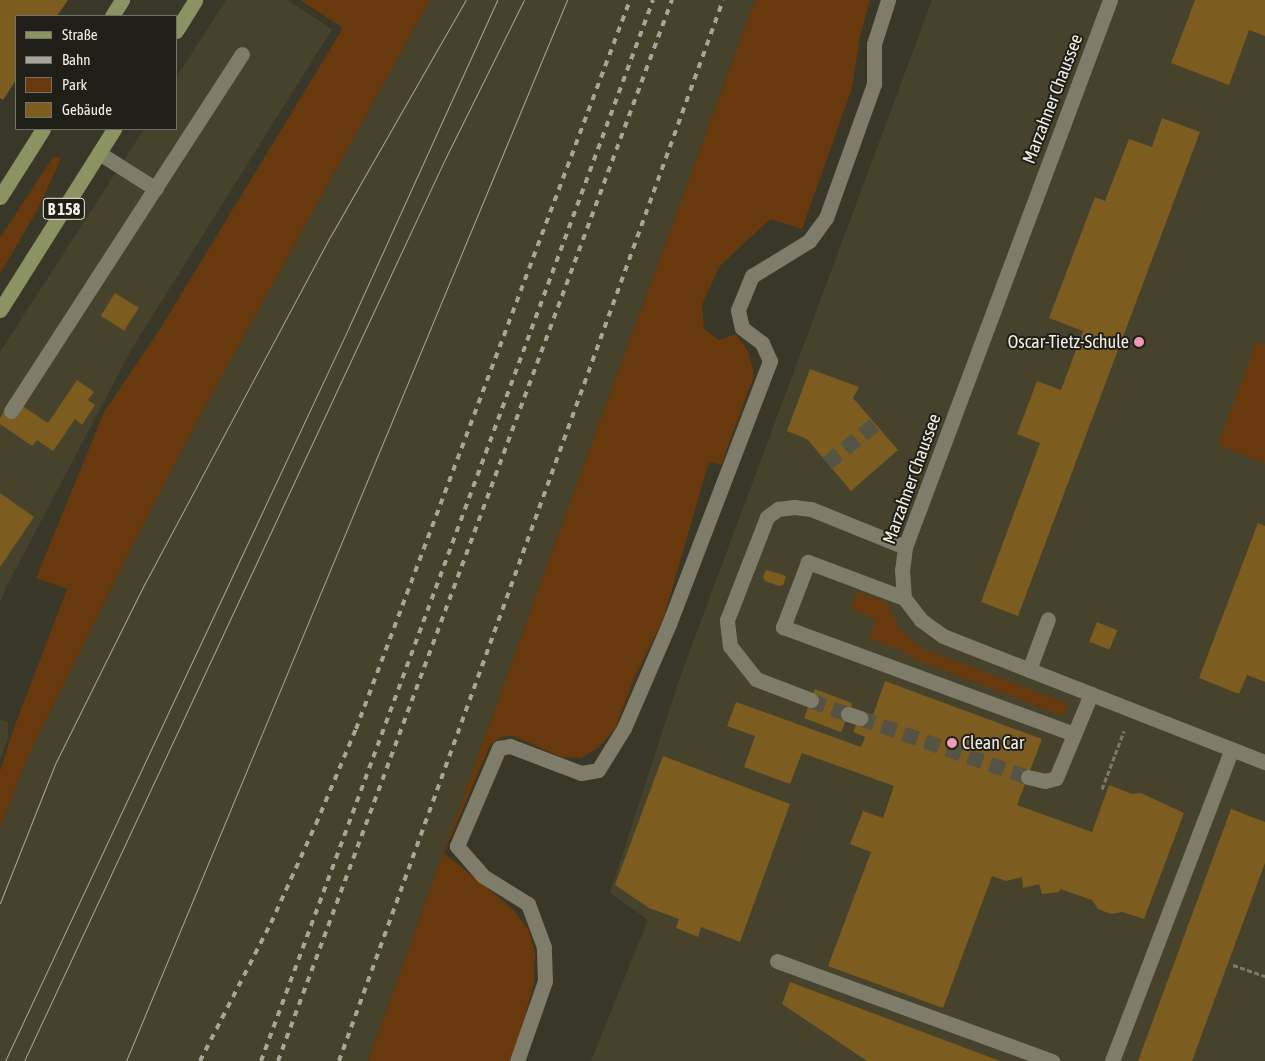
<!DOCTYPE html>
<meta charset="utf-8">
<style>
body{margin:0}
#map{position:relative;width:1265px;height:1061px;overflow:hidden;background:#393727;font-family:"Asap Condensed",sans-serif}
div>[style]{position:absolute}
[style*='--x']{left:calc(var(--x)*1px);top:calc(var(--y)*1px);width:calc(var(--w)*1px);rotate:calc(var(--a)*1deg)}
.built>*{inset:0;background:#46422c}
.green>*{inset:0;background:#67390c}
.building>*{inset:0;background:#7c5c1f;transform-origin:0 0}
.minor-tunnel>*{height:15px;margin-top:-7.5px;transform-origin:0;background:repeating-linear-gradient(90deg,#555344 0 15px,transparent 0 23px)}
.path>*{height:3px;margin-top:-1.5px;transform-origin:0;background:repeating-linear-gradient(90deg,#7c7a6c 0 5px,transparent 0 7.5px)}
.minor>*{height:15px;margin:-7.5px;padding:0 7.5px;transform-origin:7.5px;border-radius:7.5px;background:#7f7c6a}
.major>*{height:15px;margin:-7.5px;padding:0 7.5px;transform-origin:7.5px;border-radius:7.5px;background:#8a9361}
.tram>*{height:1px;margin:-0.5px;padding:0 0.5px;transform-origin:0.5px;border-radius:0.5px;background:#a8a69a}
.rail>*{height:4px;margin-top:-2px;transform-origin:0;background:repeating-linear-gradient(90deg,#a8a69a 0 6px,transparent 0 12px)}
.dots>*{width:14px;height:14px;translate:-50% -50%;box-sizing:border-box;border:2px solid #1f1e17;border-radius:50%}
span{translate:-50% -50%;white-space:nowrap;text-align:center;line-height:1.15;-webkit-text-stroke:4px #1f1e17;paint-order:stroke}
.shield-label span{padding:1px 4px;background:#1f1e17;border:1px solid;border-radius:4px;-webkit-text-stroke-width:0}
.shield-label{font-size:16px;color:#f2f0e6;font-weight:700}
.street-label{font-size:18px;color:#f2f0e6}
.poi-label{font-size:18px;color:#f2f0e6}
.right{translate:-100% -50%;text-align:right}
.left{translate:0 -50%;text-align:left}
.legend{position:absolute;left:15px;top:15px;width:162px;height:115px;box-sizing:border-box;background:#1f1e17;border:1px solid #73726a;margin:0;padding:6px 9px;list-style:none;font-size:15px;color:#f2f0e6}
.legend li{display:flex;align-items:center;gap:10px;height:25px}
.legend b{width:25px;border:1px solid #73726a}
</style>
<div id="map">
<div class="built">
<div style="clip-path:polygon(226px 0,287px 0,332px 29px,131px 350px,8px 584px,0 602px,0 352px,144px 129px,176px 129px,176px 78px)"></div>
<div style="clip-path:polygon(430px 0,755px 0,551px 554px,368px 1061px,0 1061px,0 827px,29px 754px,132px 546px,203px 410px)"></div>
<div style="clip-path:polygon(932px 0,1265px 0,1265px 1061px,591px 1061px,648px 920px,610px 893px,679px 680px)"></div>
<div style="clip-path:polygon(0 719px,8px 722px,8px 738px,0 760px)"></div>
</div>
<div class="green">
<div style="clip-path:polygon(300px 0,430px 0,203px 410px,132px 546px,29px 754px,0 827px,0 771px,14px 728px,67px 589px,36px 578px,104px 412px,160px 329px,343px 28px)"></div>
<div style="clip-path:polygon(755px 0,870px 0,860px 37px,852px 88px,802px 229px,770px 219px,720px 266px,702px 304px,704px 329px,719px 340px,736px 334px,749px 353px,754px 376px,721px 465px,709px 462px,663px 620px,634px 679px,615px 729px,599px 747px,581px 758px,561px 757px,513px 736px,501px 737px,490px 745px,444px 853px,513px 909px,529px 930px,535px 953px,534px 983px,516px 1048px,511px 1061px,368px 1061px,551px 554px)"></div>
<div style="clip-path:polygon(53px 157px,61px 158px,38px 209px,0 274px,0 238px)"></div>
<div style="clip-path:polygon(1256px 342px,1265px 345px,1265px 463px,1218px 445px)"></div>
<div style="clip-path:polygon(857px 591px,886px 602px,901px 631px,922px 648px,1068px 704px,1063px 716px,909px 657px,905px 652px,869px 638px,876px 619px,851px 609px)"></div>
</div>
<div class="building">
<div style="clip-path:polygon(0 0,68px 0,57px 16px,16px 16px,16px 80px,3px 100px,0 98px)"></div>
<div style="clip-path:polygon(1195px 0,1265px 0,1265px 36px,1249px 30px,1229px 85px,1171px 63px)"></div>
<div style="clip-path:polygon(1162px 118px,1200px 132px,1018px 616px,981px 602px,1040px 443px,1017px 434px,1037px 381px,1061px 390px,1083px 331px,1049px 318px,1095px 197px,1105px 201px,1129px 139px,1152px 147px)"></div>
<div style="left:115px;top:293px;width:28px;height:27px;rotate:32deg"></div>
<div style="clip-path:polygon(810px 369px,859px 387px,853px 398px,898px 450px,851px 491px,807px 439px,787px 431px)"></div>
<div style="clip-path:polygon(77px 380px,94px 392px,88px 400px,95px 405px,82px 425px,75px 419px,53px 451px,37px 440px,32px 446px,0 424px,0 418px,12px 399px,48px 423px)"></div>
<div style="clip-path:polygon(0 493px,34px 517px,0 567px)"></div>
<div style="clip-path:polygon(1258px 523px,1265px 526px,1265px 682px,1247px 675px,1239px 694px,1199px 678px)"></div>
<div style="clip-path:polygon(766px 570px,784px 575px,786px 577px,783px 585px,779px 586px,765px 581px,763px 577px)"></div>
<div style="left:1097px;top:622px;width:22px;height:21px;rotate:22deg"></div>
<div style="clip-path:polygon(885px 681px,1042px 739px,1017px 805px,1092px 832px,1109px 785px,1132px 794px,1141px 793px,1184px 813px,1144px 919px,1122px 912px,1111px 914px,1098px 909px,1092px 900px,1060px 889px,1059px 892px,1042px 894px,1039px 884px,1023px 888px,1022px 877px,1006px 881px,992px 876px,943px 1008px,828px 966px,871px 852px,850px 844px,863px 811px,883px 818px,894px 786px,802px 753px,790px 784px,744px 767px,755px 736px,727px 726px,736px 702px,861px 747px,865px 737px,853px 732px,862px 711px,873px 715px)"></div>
<div style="left:815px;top:689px;width:40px;height:31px;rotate:21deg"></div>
<div style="clip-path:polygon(663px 756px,790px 804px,740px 942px,701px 927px,698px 937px,676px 928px,679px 919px,649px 908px,615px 885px)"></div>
<div style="clip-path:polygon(1231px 809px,1265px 822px,1265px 863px,1192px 1061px,1138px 1061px)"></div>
<div style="clip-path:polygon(790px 982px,1000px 1061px,867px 1061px,782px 1004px)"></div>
</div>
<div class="minor-tunnel">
<div style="--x:827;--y:463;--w:62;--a:-39.1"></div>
<div style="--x:811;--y:700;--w:40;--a:21"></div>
<div style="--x:860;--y:718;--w:178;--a:19.4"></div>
</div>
<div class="path">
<div style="--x:1102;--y:789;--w:62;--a:-69.2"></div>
<div style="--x:1233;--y:965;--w:34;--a:19"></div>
</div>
<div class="minor">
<div style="--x:1110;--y:0;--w:584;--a:110.54"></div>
<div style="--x:905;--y:547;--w:23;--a:97"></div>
<div style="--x:902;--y:570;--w:28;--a:86"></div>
<div style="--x:904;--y:598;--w:28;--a:52"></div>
<div style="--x:921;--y:620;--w:27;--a:36"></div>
<div style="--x:943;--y:636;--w:346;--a:21.4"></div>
<div style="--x:99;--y:153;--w:67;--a:32.3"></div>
<div style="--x:11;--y:411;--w:425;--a:-57.1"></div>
<div style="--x:904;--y:598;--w:103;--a:-159.4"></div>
<div style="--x:808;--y:562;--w:70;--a:111"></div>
<div style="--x:783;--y:627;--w:310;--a:20.2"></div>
<div style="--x:1029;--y:670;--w:54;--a:-69.6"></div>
<div style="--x:811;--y:700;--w:59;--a:-159.1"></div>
<div style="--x:756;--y:679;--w:42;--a:-128.2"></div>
<div style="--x:730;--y:646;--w:26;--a:-97"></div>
<div style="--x:727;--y:620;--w:110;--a:-68.8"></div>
<div style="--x:767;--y:517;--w:14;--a:-36"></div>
<div style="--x:778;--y:509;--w:16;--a:-7"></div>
<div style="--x:794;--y:507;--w:17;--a:7"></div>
<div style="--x:811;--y:509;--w:101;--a:22"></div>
<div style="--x:848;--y:714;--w:13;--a:18"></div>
<div style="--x:1028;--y:777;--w:17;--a:13"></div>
<div style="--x:1045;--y:781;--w:11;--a:-15"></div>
<div style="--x:1056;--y:778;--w:91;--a:-67.4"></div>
<div style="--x:777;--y:961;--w:293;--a:20"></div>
<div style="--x:517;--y:1061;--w:85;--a:-70.7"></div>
<div style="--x:545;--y:981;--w:34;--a:-92"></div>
<div style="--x:544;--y:947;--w:46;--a:-110.4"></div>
<div style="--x:528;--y:904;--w:53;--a:-148.1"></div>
<div style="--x:483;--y:876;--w:40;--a:-131"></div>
<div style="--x:457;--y:846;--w:107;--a:-66.8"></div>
<div style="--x:499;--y:748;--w:11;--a:-10"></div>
<div style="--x:510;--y:746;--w:76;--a:20.8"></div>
<div style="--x:581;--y:773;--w:17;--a:-10"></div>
<div style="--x:598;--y:770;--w:49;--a:-58.2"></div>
<div style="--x:624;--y:728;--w:113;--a:-66.6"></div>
<div style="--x:669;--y:624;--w:282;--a:-69"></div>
<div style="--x:770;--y:361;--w:20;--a:-114"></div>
<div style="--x:762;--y:343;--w:25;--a:-143"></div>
<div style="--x:742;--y:328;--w:18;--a:-103"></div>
<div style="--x:738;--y:310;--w:37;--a:-68"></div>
<div style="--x:752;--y:276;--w:67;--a:-31.6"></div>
<div style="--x:809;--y:241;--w:29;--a:-54"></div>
<div style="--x:826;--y:218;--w:142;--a:-70.3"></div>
<div style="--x:874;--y:84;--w:40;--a:-90"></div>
<div style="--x:874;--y:44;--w:46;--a:-72.3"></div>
<div style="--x:1112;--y:1061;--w:334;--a:-69"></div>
</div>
<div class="major">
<div style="--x:112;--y:16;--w:19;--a:-58"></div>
<div style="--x:176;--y:31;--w:36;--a:-58"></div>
<div style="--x:0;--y:197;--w:80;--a:-57.7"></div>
<div style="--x:0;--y:310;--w:214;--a:-57.8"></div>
</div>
<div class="tram">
<div style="--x:0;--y:903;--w:149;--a:-68.4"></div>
<div style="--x:55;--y:764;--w:202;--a:-63.6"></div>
<div style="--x:145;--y:583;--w:392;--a:-61.9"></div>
<div style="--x:330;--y:237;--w:273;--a:-60.2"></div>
<div style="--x:5;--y:1061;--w:808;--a:-64.89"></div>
<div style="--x:348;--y:329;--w:361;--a:-65.6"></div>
<div style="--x:24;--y:1061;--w:998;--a:-64.98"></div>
<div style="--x:446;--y:157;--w:175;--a:-63.6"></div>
<div style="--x:126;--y:1061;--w:1149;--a:-67.43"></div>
</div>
<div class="rail">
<div style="--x:200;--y:1061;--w:155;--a:-62.8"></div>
<div style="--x:271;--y:923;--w:109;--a:-65.6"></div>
<div style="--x:316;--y:824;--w:103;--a:-67.2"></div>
<div style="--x:356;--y:729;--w:779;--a:-69.4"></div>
<div style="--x:261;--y:1061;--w:1131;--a:-69.72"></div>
<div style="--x:278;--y:1061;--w:1132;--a:-69.63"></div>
<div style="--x:339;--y:1061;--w:1128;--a:-70.1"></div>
</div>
<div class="dots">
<div style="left:1139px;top:342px;background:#ef9ab7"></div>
<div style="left:952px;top:743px;background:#ef9ab7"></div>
</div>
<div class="shield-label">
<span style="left:64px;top:209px">B 158</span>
</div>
<div class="street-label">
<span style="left:1053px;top:99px;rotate:-69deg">Marzahner Chaussee</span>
<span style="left:912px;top:479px;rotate:-70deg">Marzahner Chaussee</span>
</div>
<div class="poi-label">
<span class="right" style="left:1129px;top:342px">Oscar-Tietz-Schule</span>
<span class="left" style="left:962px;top:743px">Clean Car</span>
</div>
<ul class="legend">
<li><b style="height:6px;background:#8a9361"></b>Straße</li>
<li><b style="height:6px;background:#a8a69a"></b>Bahn</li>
<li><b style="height:14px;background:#67390c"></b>Park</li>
<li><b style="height:14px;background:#7c5c1f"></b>Gebäude</li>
</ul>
</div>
